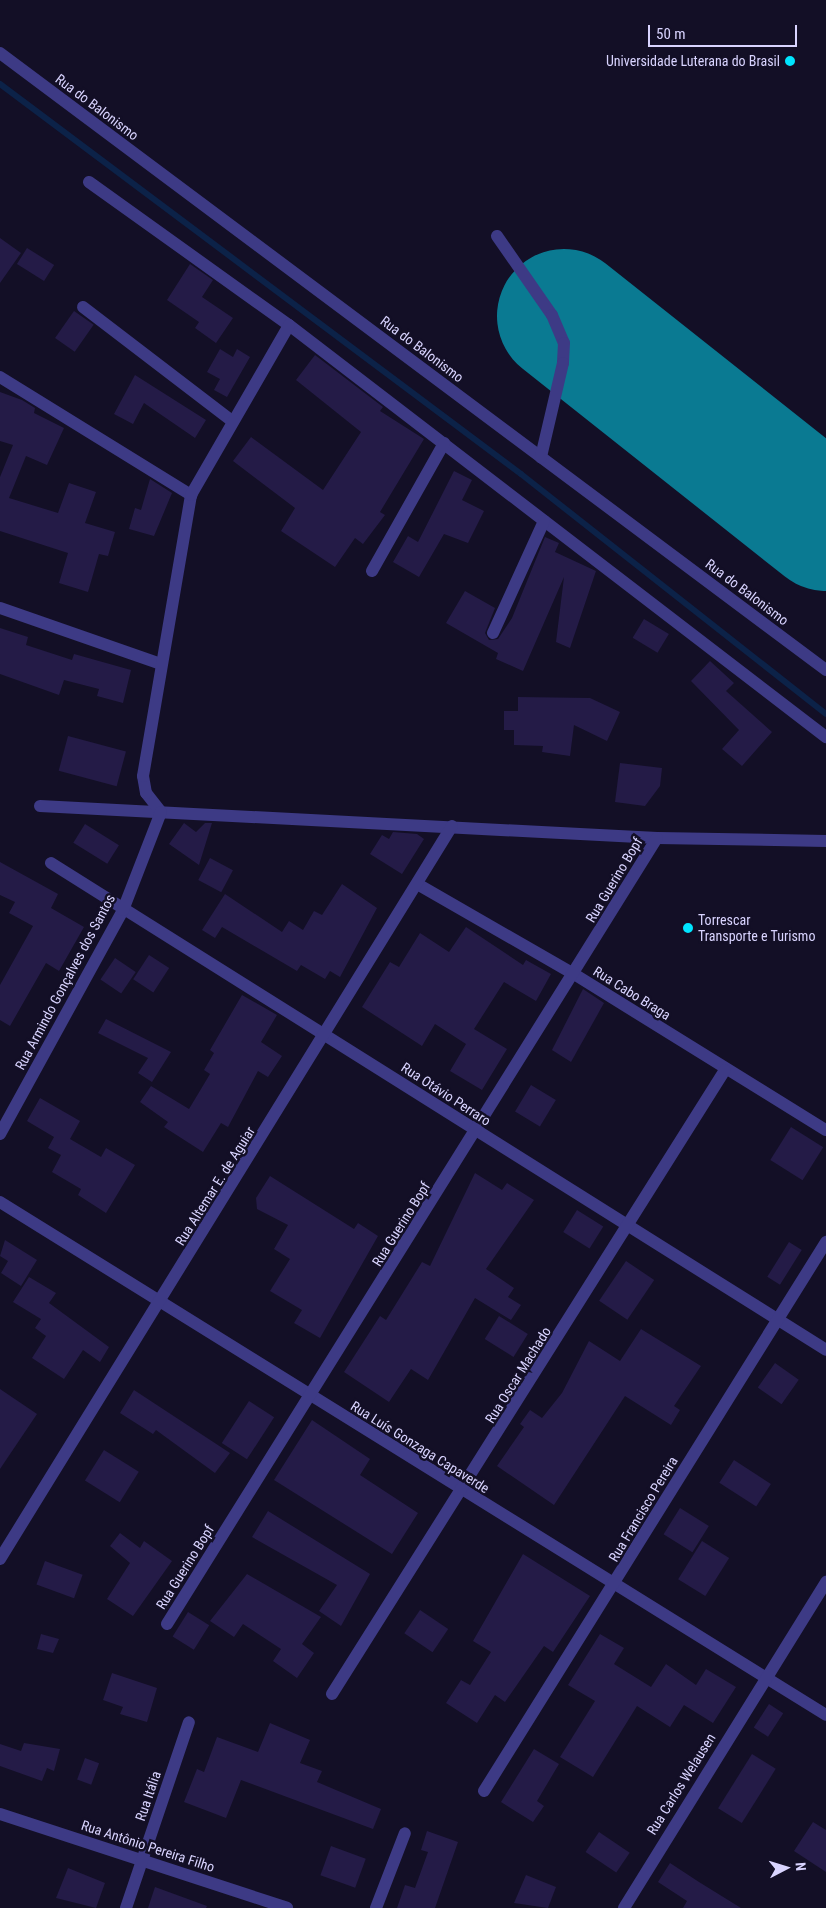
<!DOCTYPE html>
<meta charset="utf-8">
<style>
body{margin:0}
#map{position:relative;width:826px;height:1908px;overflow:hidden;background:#130f26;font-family:"Roboto Condensed",sans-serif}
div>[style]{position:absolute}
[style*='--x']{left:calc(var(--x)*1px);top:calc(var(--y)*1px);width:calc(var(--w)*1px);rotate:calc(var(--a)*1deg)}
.stream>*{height:6px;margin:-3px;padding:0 3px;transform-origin:3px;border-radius:3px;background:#0c2248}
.runway>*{height:134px;margin:-67px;padding:0 67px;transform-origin:67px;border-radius:67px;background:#0a7a92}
.building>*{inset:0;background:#241b47;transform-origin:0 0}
.minor>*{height:12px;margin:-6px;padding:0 6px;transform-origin:6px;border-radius:6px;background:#3d3a85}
.dots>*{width:14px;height:14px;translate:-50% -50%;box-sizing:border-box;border:2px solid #130f26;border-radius:50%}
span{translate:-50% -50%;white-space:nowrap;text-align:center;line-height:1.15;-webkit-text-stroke:5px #130f26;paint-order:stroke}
.poi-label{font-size:14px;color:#d9d4ff}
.right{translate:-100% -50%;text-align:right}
.left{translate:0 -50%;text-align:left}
.street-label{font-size:14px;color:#d9d4ff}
.north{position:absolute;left:761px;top:1843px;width:50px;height:50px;-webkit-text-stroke:4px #130f26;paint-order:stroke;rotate:85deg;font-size:14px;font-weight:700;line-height:20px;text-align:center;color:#d9d4ff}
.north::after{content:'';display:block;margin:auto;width:18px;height:22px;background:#d9d4ff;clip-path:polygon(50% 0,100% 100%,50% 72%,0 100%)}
.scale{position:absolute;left:648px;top:25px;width:149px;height:22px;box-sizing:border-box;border:2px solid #d9d4ff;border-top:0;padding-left:6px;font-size:15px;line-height:18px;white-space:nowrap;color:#d9d4ff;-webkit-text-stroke:4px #130f26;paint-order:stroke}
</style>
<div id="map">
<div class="stream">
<div style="--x:0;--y:84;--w:651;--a:36.82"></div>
<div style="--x:521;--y:474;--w:388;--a:38.2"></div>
</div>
<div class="runway">
<div style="--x:564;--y:316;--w:335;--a:38.4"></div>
</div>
<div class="building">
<div style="clip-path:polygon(0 238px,21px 253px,0 283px)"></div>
<div style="left:27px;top:248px;width:32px;height:19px;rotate:32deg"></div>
<div style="clip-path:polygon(190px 264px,213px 280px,202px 297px,233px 318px,216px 343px,195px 328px,199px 322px,167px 300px)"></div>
<div style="left:74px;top:311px;width:24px;height:33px;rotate:35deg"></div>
<div style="clip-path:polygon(220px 349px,233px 357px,237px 349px,250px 357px,227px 397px,214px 390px,220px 379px,207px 372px)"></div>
<div style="clip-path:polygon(315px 355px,383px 407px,380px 411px,424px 439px,380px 512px,385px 515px,363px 544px,355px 538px,335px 567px,281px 531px,295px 508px,233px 461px,251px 437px,323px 490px,361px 432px,296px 380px)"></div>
<div style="clip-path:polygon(135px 375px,206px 420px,195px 438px,144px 403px,133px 424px,114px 414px)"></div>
<div style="clip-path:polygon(0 392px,22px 400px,35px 408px,34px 413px,64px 428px,47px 465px,26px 456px,9px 498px,58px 513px,69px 483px,96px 492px,85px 523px,115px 532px,108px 556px,99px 554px,88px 592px,59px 583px,68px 553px,0 531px,0 477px,13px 445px,0 441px)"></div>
<div style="clip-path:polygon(454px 471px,472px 480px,462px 500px,484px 511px,468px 543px,444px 534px,419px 577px,393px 562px,408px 536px,418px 542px)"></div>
<div style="clip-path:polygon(150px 479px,172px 493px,154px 536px,129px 529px,135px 508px,141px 510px)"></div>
<div style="clip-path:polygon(545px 537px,559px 543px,555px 552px,596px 571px,570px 648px,556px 642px,564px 577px,523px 671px,496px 659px,498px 653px,446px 623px,465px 591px,495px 608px,485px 633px,489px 640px,498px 639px,512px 618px)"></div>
<div style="left:644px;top:619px;width:29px;height:22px;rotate:31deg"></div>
<div style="clip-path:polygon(0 628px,28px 637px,26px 645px,72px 660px,74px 654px,131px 670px,123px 703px,97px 696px,99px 689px,64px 680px,59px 695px,0 674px)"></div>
<div style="clip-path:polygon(710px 661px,734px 683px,726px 691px,772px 732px,742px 766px,722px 749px,739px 730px,691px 681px)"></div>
<div style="clip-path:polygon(518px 697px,590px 698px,620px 712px,607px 741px,574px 725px,570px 756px,542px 752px,543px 746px,514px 745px,514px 730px,504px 730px,504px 711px,518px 711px)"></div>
<div style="left:68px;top:736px;width:60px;height:36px;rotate:15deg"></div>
<div style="clip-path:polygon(620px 763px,662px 768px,660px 786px,645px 806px,615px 802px)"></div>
<div style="clip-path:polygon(184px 823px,196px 832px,205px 823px,212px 823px,199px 865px,169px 844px)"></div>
<div style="left:85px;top:824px;width:40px;height:22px;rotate:32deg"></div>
<div style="clip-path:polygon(393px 832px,417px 834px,424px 839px,402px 874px,370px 854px,382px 835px,389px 839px)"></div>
<div style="left:210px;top:858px;width:26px;height:25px;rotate:28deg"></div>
<div style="clip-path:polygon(0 862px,58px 894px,51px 908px,84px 927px,59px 971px,46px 963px,10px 1026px,0 1020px,0 985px,33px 926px,9px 913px,15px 902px,0 895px)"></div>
<div style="clip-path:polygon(342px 884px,377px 908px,340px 977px,330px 971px,325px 979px,301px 965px,297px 971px,222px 927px,215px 938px,202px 930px,225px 894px,282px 932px,289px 921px,303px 930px,314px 911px,322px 915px)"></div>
<div style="clip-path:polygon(466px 927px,523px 965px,526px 960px,551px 974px,536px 1001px,504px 982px,474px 1029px,507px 1049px,482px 1090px,450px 1071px,466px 1044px,435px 1024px,422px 1046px,362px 1007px,390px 962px,399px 967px,420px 933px,449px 952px)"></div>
<div style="left:149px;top:955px;width:24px;height:29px;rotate:33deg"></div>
<div style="left:115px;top:958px;width:25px;height:26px;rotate:34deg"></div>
<div style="clip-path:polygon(583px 989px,604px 1003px,571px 1062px,552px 1050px)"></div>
<div style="clip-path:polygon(242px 995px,277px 1015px,261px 1042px,282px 1056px,268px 1077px,258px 1071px,228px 1127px,221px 1123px,203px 1152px,164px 1127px,168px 1122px,140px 1102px,151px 1086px,189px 1109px,210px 1074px,204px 1070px,214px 1053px,210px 1050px)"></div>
<div style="clip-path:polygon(106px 1019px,171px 1052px,152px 1082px,138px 1073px,148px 1058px,98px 1033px)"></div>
<div style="left:531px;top:1085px;width:29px;height:31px;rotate:31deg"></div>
<div style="clip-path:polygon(40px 1098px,80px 1121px,70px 1139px,101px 1157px,106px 1148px,135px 1165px,106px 1213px,78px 1195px,81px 1189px,52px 1172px,61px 1155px,48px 1148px,54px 1137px,27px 1121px)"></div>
<div style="left:791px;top:1127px;width:38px;height:39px;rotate:32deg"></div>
<div style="clip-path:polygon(475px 1173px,502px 1190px,507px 1183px,534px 1200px,486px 1269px,514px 1288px,508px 1297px,521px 1305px,511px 1320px,475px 1298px,428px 1380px,411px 1369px,389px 1402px,344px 1372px,380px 1316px,386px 1320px,422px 1262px,430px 1266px)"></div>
<div style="clip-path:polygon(270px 1176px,354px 1229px,358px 1223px,378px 1236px,320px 1338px,294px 1323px,302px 1310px,270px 1291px,290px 1259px,274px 1249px,288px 1225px,257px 1209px,256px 1198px)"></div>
<div style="left:577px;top:1210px;width:31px;height:26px;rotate:32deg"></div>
<div style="clip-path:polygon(5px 1240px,37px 1260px,21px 1286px,1px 1273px,8px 1261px,0 1256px)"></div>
<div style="left:789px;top:1242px;width:15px;height:41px;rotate:32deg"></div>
<div style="left:626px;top:1261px;width:34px;height:48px;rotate:34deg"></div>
<div style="clip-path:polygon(29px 1277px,56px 1293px,49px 1303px,109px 1347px,100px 1362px,83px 1350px,64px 1379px,32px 1358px,46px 1336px,35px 1328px,41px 1319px,13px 1302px)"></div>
<div style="left:499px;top:1316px;width:34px;height:27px;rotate:32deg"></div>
<div style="clip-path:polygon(641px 1329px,701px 1366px,674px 1406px,680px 1410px,671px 1425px,625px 1396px,554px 1505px,497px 1466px,524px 1427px,520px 1424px,530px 1410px,542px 1418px,562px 1393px,589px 1341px,620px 1361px)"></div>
<div style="left:775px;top:1363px;width:29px;height:30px;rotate:35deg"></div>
<div style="clip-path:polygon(0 1389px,37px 1414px,0 1469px)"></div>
<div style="clip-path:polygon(134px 1390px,230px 1453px,215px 1473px,156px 1430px,153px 1434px,120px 1413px)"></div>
<div style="left:249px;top:1401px;width:30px;height:50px;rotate:33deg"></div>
<div style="clip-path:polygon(312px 1420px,370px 1459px,360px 1475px,418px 1513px,392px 1554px,274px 1480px)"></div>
<div style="left:104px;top:1450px;width:41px;height:36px;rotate:32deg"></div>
<div style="left:734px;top:1460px;width:44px;height:27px;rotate:33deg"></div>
<div style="left:680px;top:1508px;width:34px;height:31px;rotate:32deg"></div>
<div style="clip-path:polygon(268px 1511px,370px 1574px,341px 1626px,319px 1611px,337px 1585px,252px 1537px)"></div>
<div style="clip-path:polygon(120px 1533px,140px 1548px,144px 1541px,172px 1561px,133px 1616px,107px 1599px,130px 1563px,110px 1546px)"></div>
<div style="left:702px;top:1541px;width:32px;height:45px;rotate:32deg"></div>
<div style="clip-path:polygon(523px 1554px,590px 1596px,553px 1652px,544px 1646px,505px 1702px,495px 1695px,477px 1723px,446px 1703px,461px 1680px,470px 1685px,491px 1652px,473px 1641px)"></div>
<div style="left:45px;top:1561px;width:40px;height:25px;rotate:20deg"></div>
<div style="clip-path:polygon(247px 1574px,321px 1617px,302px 1644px,314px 1653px,297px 1678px,273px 1661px,281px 1649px,243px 1624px,234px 1637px,210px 1621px)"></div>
<div style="left:420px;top:1610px;width:34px;height:28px;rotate:34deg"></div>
<div style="left:188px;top:1612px;width:25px;height:29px;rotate:32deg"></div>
<div style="clip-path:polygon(41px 1634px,59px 1639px,53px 1653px,37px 1649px)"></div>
<div style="clip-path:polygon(600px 1634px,624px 1648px,614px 1664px,651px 1687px,666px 1664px,696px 1685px,706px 1669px,736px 1687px,713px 1723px,684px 1705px,670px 1727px,637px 1706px,593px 1777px,560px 1757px,595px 1701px,568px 1685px)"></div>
<div style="clip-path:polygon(112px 1673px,157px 1688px,147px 1722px,120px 1714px,123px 1707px,103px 1700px)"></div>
<div style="left:769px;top:1704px;width:17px;height:28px;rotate:33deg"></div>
<div style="clip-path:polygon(270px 1723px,310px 1740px,300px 1763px,322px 1771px,317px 1782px,381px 1809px,373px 1829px,241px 1780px,226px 1818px,184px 1802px,197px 1769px,204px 1772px,217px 1737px,258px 1752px)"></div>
<div style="clip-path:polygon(24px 1743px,60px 1749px,54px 1771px,47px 1768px,42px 1781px,0 1766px,0 1744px,21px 1751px)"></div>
<div style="clip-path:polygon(534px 1749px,559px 1764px,537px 1801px,544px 1806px,533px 1822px,501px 1802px)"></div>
<div style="left:752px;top:1754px;width:28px;height:64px;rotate:32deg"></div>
<div style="left:85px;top:1758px;width:15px;height:23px;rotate:20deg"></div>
<div style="clip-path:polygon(813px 1822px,826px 1830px,826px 1872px,794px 1851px)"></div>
<div style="clip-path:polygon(427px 1831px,458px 1842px,435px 1908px,397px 1908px,405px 1885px,415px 1888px,428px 1852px,421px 1850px)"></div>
<div style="left:599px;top:1832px;width:37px;height:24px;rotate:34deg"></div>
<div style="left:331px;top:1846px;width:37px;height:31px;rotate:20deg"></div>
<div style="clip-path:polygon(670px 1863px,699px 1882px,741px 1908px,683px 1908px,687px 1901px,658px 1882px)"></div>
<div style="clip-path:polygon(68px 1868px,105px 1883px,96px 1908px,56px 1898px)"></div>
<div style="clip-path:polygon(526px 1875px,556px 1887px,548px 1908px,514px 1903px)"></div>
<div style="clip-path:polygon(155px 1887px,207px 1906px,206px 1908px,148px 1908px)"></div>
</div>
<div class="minor">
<div style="--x:0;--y:53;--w:1031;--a:36.76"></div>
<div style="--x:89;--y:182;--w:246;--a:35.6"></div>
<div style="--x:289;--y:325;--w:677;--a:37.5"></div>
<div style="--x:497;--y:236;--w:96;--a:55.2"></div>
<div style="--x:552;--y:315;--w:30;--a:67"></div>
<div style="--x:564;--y:343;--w:20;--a:93"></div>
<div style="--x:563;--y:363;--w:97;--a:103.2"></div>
<div style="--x:83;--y:307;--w:186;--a:37.4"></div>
<div style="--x:0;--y:377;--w:225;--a:31.7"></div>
<div style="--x:372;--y:571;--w:147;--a:-60.6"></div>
<div style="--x:0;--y:608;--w:170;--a:19.2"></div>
<div style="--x:493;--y:633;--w:123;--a:-65.5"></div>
<div style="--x:40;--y:806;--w:618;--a:2.97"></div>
<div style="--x:657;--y:838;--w:169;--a:1"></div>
<div style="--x:161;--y:812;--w:24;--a:-128"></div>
<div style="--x:146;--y:793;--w:17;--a:-100"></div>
<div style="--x:143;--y:776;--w:285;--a:-80.3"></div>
<div style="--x:191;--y:495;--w:196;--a:-60"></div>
<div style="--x:51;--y:863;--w:915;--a:32.14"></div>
<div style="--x:419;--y:885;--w:179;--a:29.9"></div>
<div style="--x:574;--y:974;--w:296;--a:31.8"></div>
<div style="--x:0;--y:1134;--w:256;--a:-61.2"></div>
<div style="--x:123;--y:910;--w:105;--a:-68.8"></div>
<div style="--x:0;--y:1202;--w:972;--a:31.84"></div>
<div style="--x:0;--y:1559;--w:861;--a:-58.34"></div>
<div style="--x:167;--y:1624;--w:926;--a:-58.06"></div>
<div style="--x:332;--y:1694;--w:737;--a:-57.8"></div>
<div style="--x:484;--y:1791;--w:647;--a:-58.08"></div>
<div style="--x:0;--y:1814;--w:302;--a:18.1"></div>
<div style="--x:126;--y:1908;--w:196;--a:-71.3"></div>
<div style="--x:376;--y:1908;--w:80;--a:-68.9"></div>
<div style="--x:624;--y:1908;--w:384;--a:-58.2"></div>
</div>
<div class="dots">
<div style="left:790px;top:61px;background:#00e5ff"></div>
<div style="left:688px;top:928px;background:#00e5ff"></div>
</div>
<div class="poi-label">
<span class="right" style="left:780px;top:61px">Universidade Luterana do Brasil</span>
<span class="left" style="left:698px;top:928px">Torrescar<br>Transporte e Turismo</span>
</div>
<div class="street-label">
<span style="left:97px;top:107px;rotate:37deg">Rua do Balonismo</span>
<span style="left:422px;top:349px;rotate:37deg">Rua do Balonismo</span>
<span style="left:747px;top:592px;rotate:37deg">Rua do Balonismo</span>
<span style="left:614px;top:880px;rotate:-59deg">Rua Guerino Bopf</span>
<span style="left:65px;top:982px;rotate:-62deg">Rua Armindo Gonçalves dos Santos</span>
<span style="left:632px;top:993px;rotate:32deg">Rua Cabo Braga</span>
<span style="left:446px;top:1094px;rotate:33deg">Rua Otávio Perraro</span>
<span style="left:215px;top:1186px;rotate:-58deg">Rua Altemar E. de Aguiar</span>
<span style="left:401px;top:1224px;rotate:-58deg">Rua Guerino Bopf</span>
<span style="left:518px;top:1375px;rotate:-58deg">Rua Oscar Machado</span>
<span style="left:420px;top:1447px;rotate:32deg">Rua Luís Gonzaga Capaverde</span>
<span style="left:643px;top:1509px;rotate:-59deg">Rua Francisco Pereira</span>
<span style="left:185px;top:1567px;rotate:-58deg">Rua Guerino Bopf</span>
<span style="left:681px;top:1784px;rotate:-58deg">Rua Carlos Welausen</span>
<span style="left:148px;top:1796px;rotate:-71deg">Rua Itália</span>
<span style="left:148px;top:1846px;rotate:18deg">Rua Antônio Pereira Filho</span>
</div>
<div class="north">N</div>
<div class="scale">50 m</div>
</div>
